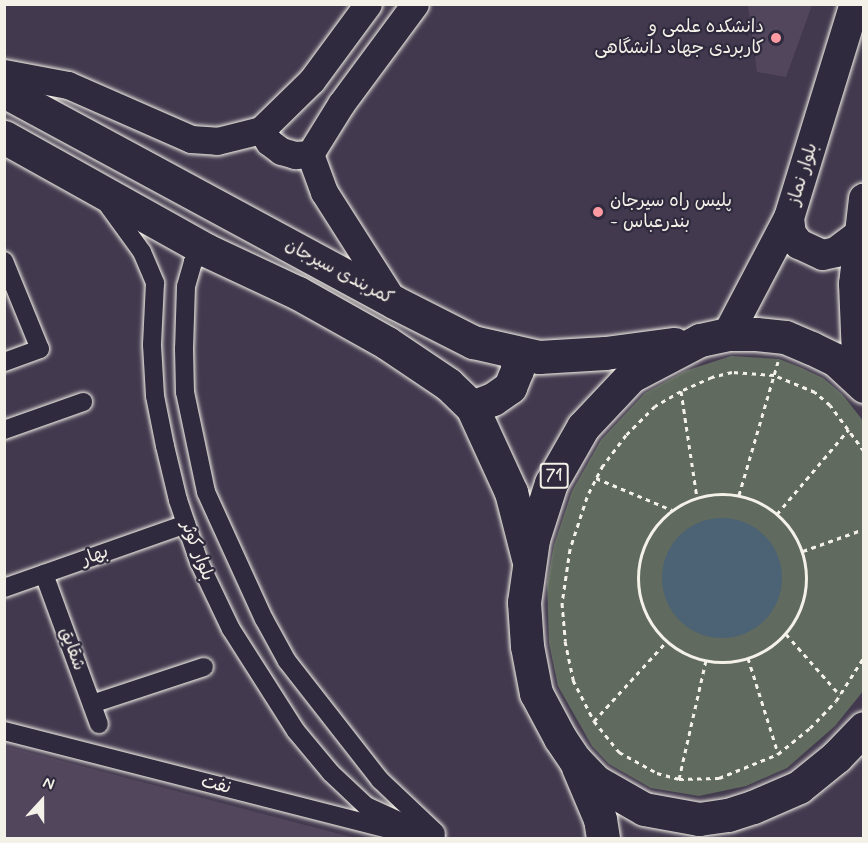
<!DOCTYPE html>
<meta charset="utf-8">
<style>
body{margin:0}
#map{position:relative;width:868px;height:843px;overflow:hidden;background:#42394e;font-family:Mynerve,"Playpen Sans Arabic",sans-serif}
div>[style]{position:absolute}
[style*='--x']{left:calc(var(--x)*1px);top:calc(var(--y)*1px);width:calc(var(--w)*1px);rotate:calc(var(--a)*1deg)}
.built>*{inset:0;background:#52465d}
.green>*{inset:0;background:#606a5e}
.water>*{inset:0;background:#4c6376}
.round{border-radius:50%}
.path>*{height:3px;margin-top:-1.5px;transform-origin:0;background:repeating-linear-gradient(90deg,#f4f1e8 0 4.5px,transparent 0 9px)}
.path>.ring{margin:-1.5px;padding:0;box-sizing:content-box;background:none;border:3px solid #f4f1e8;border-radius:50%}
.roads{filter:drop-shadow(0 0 2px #f4f1e8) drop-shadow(0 0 2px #f4f1e8)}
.street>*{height:18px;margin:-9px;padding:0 9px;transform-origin:9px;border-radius:9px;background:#2f2a3d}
.secondary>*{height:27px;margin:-13.5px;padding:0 13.5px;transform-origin:13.5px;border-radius:13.5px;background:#2f2a3d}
.primary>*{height:30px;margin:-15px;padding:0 15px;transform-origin:15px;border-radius:15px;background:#2f2a3d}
.highway>*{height:33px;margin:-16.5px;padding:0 16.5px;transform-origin:16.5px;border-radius:16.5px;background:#2f2a3d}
.dots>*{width:16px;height:16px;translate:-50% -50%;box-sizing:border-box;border:3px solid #2f2a3d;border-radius:50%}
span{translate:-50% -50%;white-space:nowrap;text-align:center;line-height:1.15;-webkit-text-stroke:4.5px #2f2a3d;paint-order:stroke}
.shield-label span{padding:2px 4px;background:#2f2a3d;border:2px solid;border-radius:4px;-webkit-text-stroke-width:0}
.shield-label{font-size:16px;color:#f4f1e8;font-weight:700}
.poi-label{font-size:18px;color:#f4f1e8}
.right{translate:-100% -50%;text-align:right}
.left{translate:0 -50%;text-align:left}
.street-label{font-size:18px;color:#f4f1e8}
.frame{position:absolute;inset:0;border:6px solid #f4f1e8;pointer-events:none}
.north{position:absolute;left:12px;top:771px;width:60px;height:60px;-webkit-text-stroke:4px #2f2a3d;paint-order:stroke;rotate:21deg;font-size:16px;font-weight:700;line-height:24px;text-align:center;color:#f4f1e8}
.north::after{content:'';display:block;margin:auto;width:21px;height:27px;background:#f4f1e8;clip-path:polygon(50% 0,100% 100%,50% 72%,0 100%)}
</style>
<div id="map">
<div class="built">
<div style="clip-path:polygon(748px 5px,812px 5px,786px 77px,757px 72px)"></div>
<div style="clip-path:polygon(4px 746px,5px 746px,355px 838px,5px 838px)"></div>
</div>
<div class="green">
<div style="clip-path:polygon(731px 356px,779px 359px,802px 368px,823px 378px,842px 394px,864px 422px,864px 690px,835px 726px,787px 768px,746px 786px,699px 796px,651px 788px,609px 764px,592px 746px,558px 686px,549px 643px,547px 583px,554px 545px,572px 491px,601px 440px,645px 393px,685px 371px)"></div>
</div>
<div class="water">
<div class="round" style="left:662px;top:518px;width:120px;height:120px"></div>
</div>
<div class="path">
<div style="--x:681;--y:391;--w:108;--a:81.5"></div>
<div style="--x:864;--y:451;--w:57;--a:-126.5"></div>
<div style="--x:830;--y:405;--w:20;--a:-139"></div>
<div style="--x:815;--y:392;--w:44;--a:-157.5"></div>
<div style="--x:774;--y:375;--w:42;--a:-175.9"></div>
<div style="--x:732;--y:372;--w:21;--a:166"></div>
<div style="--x:712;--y:377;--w:34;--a:156"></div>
<div style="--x:681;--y:391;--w:30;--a:150"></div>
<div style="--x:655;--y:406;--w:41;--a:135"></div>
<div style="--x:626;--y:435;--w:38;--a:127"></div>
<div style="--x:603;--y:465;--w:36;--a:117"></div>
<div style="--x:587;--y:497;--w:55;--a:108.1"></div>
<div style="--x:570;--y:549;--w:55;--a:98.4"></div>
<div style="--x:562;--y:603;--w:38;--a:85"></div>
<div style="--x:565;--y:641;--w:40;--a:78"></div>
<div style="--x:573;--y:680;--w:46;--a:62.9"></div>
<div style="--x:594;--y:721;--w:40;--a:51"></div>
<div style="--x:619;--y:752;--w:43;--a:28.9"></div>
<div style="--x:657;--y:773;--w:23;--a:15"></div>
<div style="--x:679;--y:779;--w:40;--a:-1.4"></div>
<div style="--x:719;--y:778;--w:64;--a:-22.1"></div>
<div style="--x:778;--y:754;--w:41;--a:-39.1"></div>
<div style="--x:810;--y:728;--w:37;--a:-46"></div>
<div style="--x:836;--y:701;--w:52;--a:-57.5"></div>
<div style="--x:596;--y:478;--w:82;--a:22.8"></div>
<div class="ring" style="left:638px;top:494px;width:165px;height:165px"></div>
<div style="--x:739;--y:495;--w:139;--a:-73.7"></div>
<div style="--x:777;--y:514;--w:111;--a:-49.7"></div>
<div style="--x:803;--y:551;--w:65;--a:-19.8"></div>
<div style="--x:786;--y:634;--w:81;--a:48.5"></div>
<div style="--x:748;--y:658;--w:100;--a:72.5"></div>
<div style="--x:594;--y:721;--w:108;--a:-47.6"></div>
<div style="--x:679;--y:779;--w:122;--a:-77.2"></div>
</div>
<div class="roads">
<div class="street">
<div style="--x:105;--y:201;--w:63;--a:54"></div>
<div style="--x:142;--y:252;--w:34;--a:67"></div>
<div style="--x:155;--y:283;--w:62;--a:92.8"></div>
<div style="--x:152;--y:345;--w:51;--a:86.6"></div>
<div style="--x:155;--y:396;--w:51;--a:78.7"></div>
<div style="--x:165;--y:446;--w:56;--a:76.5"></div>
<div style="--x:178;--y:500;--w:65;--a:71.3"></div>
<div style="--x:199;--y:562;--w:74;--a:64.5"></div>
<div style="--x:231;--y:629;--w:121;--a:57.5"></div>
<div style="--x:296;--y:731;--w:55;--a:50.2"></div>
<div style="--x:331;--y:773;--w:48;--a:43.3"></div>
<div style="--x:366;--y:806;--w:77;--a:24.6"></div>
<div style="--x:206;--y:250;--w:18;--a:137"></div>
<div style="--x:193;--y:262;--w:25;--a:106"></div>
<div style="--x:186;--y:286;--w:63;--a:91.8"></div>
<div style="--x:184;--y:349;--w:43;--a:88.7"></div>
<div style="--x:185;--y:392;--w:102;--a:78.1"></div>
<div style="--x:206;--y:492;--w:140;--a:65.5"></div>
<div style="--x:264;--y:619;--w:48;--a:61.3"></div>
<div style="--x:287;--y:661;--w:151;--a:52"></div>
<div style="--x:380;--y:780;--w:77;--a:43.4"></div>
<div style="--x:4;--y:261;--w:95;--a:67.8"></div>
<div style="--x:40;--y:349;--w:38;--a:160"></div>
<div style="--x:4;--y:430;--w:84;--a:-19.5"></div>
<div style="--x:44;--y:574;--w:160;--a:69.9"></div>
<div style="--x:4;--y:588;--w:193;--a:-19.4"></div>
<div style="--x:92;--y:704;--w:118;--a:-18.3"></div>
<div style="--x:4;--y:731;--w:414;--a:14.3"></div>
</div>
<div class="secondary">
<div style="--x:4;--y:73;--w:65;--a:10.6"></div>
<div style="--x:68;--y:85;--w:134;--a:23.7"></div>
<div style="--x:191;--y:139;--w:26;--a:4"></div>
<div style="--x:217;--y:141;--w:45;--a:-14"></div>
<div style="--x:261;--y:130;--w:71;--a:-44.4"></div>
<div style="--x:312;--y:80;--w:94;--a:-53.6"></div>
<div style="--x:261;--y:130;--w:14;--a:56"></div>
<div style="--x:269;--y:142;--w:15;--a:37"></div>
<div style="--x:281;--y:151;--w:15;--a:16"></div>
<div style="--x:295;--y:155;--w:15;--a:-4"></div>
<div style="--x:394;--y:302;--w:130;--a:-122.5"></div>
<div style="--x:324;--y:192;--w:40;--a:-110.2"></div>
<div style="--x:310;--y:154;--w:59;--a:-58.2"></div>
<div style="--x:341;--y:104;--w:124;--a:-53.5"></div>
</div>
<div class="primary">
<div style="--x:789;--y:218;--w:16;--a:83"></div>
<div style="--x:791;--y:234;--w:13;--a:51"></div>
<div style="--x:799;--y:244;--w:26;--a:25"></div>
<div style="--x:823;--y:255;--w:13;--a:-13"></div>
<div style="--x:836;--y:252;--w:30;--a:-37"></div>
<div style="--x:728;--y:334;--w:131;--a:-62.3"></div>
<div style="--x:789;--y:218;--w:224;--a:-72.9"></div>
<div style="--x:858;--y:379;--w:95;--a:-92.4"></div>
<div style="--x:854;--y:284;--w:86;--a:-83.3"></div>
</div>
<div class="highway">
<div style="--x:4;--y:91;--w:443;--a:28.4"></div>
<div style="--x:394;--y:302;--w:89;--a:26.9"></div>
<div style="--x:473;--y:342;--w:68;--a:12.8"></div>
<div style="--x:539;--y:357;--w:66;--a:-3.5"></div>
<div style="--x:605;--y:353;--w:70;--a:-7.4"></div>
<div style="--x:4;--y:137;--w:231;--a:29.2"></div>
<div style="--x:206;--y:250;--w:102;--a:25.1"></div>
<div style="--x:298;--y:293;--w:102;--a:29.3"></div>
<div style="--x:387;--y:343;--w:73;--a:33.9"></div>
<div style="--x:448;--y:384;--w:33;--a:44"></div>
<div style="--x:472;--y:407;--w:94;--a:65.4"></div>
<div style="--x:511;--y:492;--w:68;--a:75.6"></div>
<div style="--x:864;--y:386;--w:38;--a:-137"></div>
<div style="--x:836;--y:360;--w:28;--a:-154"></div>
<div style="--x:811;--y:348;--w:28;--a:-157"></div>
<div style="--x:785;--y:337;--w:29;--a:-174"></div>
<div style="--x:756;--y:334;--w:28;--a:180"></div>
<div style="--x:728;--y:334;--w:29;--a:168"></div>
<div style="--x:700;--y:340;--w:78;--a:152.4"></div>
<div style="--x:631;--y:376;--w:70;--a:133.3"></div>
<div style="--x:583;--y:427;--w:64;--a:119.7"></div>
<div style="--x:551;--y:483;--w:59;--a:107.8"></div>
<div style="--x:533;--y:539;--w:64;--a:98.1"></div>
<div style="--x:524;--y:602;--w:44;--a:86.1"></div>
<div style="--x:527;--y:646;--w:48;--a:79.2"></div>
<div style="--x:536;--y:693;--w:51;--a:61.9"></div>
<div style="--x:560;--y:738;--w:27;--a:56"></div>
<div style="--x:575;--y:760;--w:29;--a:46"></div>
<div style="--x:595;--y:781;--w:56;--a:29.7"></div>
<div style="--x:644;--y:809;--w:56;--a:10.3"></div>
<div style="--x:699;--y:819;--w:29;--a:-8"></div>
<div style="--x:728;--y:815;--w:26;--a:-18"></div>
<div style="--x:753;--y:807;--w:50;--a:-23.5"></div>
<div style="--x:799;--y:787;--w:48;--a:-39"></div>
<div style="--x:836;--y:757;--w:40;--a:-46"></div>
<div style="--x:472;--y:407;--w:22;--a:-21"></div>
<div style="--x:493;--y:399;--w:21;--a:-35"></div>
<div style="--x:510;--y:387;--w:18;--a:-68"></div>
<div style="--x:517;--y:370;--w:17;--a:-90"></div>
<div style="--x:578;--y:767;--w:56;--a:67.1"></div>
<div style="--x:600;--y:819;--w:19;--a:81"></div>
</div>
</div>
<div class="dots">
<div style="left:776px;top:38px;background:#ff9aa2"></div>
<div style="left:598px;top:212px;background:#ff9aa2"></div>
</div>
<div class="shield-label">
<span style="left:554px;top:476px">71</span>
</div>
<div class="poi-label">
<span class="right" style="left:764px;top:38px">دانشکده علمی و<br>کاربردی جهاد دانشگاهی</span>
<span class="left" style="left:610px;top:212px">پلیس راه سیرجان<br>- بندرعباس</span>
</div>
<div class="street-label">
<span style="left:803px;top:174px;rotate:-73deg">بلوار نماز</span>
<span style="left:339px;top:272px;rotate:28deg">کمربندی سیرجان</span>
<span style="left:197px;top:551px;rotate:69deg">بلوار کوثر</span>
<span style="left:95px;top:556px;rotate:-20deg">بهار</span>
<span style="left:72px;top:649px;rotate:70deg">شقایق</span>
<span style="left:216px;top:785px;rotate:14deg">نفت</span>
</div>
<div class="frame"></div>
<div class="north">N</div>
</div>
